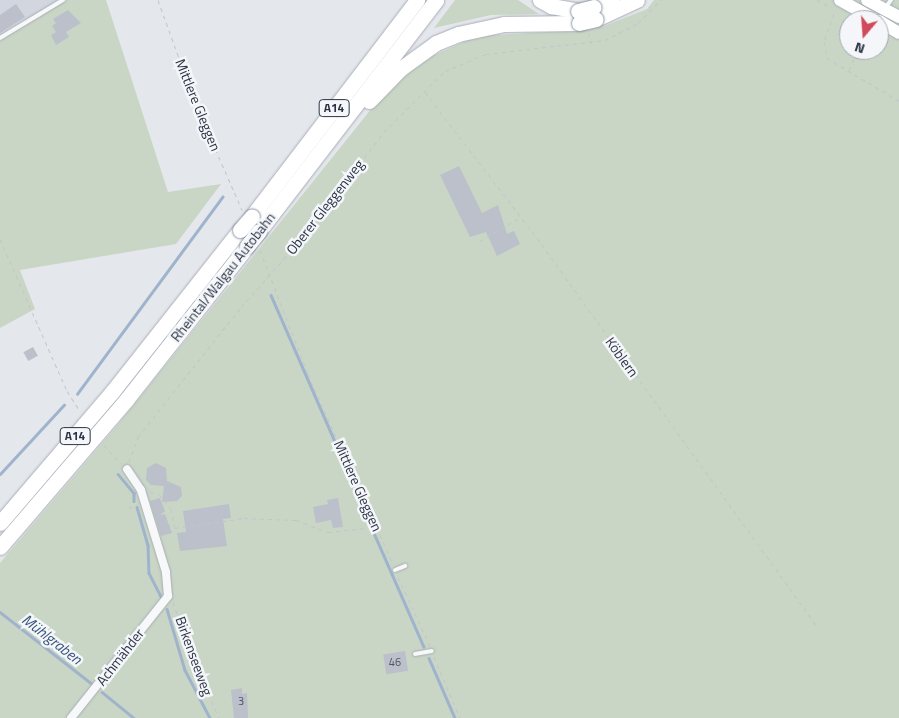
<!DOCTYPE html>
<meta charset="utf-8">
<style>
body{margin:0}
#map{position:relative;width:899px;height:718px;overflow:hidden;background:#e4e7ec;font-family:"Titillium Web",sans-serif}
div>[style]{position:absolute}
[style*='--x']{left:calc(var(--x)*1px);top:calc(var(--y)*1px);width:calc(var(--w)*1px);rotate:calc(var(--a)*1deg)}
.built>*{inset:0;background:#d2d6de}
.green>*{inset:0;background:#c9d6c5}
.stream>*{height:2.5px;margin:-1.25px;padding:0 1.25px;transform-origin:1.25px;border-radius:1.25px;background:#9fb4cc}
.building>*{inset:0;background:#bbc0ca;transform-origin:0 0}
.path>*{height:1px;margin-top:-0.5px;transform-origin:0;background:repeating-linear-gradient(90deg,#c2c5cb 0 4px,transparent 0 8px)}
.roads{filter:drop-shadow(0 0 1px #a9aeb7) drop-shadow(0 0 1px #a9aeb7)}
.service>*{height:4px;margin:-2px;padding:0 2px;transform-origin:2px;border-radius:2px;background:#f7f8fa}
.minor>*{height:8px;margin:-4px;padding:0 4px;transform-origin:4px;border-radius:4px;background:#f7f8fa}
.primary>*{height:12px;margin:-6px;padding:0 6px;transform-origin:6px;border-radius:6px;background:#fff}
.motorway>*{height:15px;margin:-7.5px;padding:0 7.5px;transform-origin:7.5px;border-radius:7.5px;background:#fff}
.bridges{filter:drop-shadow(0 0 1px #8b94a3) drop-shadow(0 0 1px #8b94a3)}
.motorway-bridge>*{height:15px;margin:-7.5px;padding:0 7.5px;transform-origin:7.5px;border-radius:7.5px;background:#fff}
span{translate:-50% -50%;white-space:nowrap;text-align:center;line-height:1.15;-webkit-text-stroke:5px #f4f6f9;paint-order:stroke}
.number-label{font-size:11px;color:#4f5766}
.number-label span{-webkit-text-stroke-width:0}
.shield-label span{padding:1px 4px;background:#f4f6f9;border:1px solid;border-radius:4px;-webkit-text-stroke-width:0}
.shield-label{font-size:12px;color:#2b3445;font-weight:700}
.street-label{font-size:14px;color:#2b3445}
.water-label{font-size:15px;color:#34527a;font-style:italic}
.north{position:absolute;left:839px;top:10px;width:50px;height:50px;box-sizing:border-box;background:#f4f6f9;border:1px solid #a4a8b1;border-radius:50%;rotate:198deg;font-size:14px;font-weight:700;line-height:20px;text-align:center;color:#2b3445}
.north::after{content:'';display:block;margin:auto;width:18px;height:22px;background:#d1495b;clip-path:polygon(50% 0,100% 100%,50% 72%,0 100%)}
</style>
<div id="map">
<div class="built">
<div style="clip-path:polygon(0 0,62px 0,0 37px)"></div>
</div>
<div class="green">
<div style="clip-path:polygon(62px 0,106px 0,168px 192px,221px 184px,176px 244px,20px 270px,35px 309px,0 328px,0 37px)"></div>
<div style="clip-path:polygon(455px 0,518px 0,539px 14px,491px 15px,434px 28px)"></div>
<div style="clip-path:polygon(evenodd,654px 0,899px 0,899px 718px,0 718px,0 563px,116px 427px,384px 93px,428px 58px,477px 36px,597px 29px,647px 9px,654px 0,849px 20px,879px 20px,879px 50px,849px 50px,849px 20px)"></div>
</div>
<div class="stream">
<div style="--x:271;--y:295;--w:200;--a:66.4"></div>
<div style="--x:77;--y:394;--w:245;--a:-53.6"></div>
<div style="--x:0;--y:474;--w:94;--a:-47.2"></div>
<div style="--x:118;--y:474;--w:25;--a:50"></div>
<div style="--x:134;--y:493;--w:8;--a:90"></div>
<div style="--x:137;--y:507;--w:40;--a:74"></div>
<div style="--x:148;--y:545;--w:28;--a:88"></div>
<div style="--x:149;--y:573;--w:29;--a:63"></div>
<div style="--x:374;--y:533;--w:124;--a:66.3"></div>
<div style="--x:167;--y:609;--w:64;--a:73.6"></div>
<div style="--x:185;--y:670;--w:54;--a:62.5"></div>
<div style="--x:0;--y:612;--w:115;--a:38"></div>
<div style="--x:429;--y:658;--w:65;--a:66.6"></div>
<div style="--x:102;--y:692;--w:41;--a:39.1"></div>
</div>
<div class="building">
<div style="clip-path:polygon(16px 4px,25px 17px,0 33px,0 15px)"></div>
<div style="clip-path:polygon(68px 10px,81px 23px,66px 32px,69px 37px,56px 45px,51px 35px,56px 32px,52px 26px,56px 23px,53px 19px)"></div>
<div style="clip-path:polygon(459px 166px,482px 213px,498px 205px,507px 234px,514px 231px,520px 244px,497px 256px,486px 232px,470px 237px,440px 175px)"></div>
<div style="left:33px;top:347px;width:10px;height:11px;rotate:61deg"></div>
<div style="clip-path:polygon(156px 463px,166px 468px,167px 481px,181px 487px,182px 496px,177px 501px,162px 502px,164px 486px,151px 485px,146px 480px,147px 468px)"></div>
<div style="clip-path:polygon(160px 498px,165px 511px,160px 515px,165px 514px,172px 533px,161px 536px,150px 501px)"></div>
<div style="clip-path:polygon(338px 498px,343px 527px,333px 528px,331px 520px,316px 523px,313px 507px,328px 504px,327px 500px)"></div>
<div style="clip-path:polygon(229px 504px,231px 518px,223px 519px,227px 546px,180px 551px,177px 533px,186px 532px,183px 511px)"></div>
<div style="left:405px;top:651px;width:20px;height:22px;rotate:81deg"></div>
<div style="clip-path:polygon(242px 688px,242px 694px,247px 693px,248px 718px,234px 718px,231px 690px)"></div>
</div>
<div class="path">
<div style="--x:158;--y:0;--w:112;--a:70.1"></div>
<div style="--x:196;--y:105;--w:115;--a:66.3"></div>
<div style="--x:817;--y:0;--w:17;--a:28"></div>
<div style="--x:834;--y:13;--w:31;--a:109"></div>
<div style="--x:824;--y:42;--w:16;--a:79"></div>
<div style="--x:827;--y:58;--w:84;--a:30.8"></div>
<div style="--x:589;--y:33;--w:11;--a:80"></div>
<div style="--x:849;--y:70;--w:22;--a:-66"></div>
<div style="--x:425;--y:92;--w:184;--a:52.5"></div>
<div style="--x:537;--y:238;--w:477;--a:54.2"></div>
<div style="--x:0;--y:239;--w:166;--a:66.2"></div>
<div style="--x:67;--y:391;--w:24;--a:57"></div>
<div style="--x:480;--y:241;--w:48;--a:-30.3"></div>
<div style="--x:260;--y:250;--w:133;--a:68.8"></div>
<div style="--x:308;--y:374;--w:208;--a:65.9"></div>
<div style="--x:104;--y:445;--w:25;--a:48"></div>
<div style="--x:129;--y:462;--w:27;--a:-70"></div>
<div style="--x:138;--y:437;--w:166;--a:-51.6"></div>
<div style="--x:241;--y:307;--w:74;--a:-48.3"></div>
<div style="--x:290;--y:252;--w:152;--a:-51.9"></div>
<div style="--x:384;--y:132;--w:86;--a:-45"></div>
<div style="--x:445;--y:71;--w:44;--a:-22.5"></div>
<div style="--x:486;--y:54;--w:120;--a:-6.7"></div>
<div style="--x:605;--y:40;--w:37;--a:-27"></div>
<div style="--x:638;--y:23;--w:33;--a:-45"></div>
<div style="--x:150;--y:492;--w:9;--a:13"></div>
<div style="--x:159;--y:494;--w:19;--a:51"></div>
<div style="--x:171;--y:509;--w:19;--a:78"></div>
<div style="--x:175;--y:528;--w:70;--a:-8.2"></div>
<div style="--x:244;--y:518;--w:52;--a:2.2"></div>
<div style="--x:296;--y:520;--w:34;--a:21"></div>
<div style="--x:328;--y:532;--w:47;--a:-6.1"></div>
<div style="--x:129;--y:508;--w:9;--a:-27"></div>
<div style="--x:398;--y:577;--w:76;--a:65.1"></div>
<div style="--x:173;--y:602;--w:67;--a:70.8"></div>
<div style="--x:195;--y:665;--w:58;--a:65.6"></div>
<div style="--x:434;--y:657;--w:66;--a:66.9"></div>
</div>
<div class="roads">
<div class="service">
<div style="--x:885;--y:8;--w:10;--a:-53"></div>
<div style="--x:0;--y:38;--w:74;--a:-31.1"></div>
<div style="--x:395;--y:570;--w:11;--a:-22"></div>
<div style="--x:415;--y:654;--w:17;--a:-10"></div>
</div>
<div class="minor">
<div style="--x:71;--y:718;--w:156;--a:-51.5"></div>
<div style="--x:168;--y:596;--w:24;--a:-95"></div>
<div style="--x:166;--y:572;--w:86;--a:-107"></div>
<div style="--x:141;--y:490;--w:25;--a:-124"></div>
</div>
<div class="primary">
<div style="--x:840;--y:0;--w:41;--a:29.1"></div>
<div style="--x:867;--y:0;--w:36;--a:28"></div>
<div style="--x:879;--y:21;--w:23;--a:31"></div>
</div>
<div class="motorway">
<div style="--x:540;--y:0;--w:13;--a:29"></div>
<div style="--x:551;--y:6;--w:27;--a:10"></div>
<div style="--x:594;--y:7;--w:19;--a:-21"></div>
<div style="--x:596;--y:19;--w:45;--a:-24.9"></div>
<div style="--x:369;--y:101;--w:45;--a:-45.9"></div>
<div style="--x:400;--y:69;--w:44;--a:-35.8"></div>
<div style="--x:436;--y:43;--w:24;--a:-22"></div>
<div style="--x:458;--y:34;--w:47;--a:-12.3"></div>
<div style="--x:504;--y:24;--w:75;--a:-0.8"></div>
<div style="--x:252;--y:216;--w:272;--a:-52.6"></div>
<div style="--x:259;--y:231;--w:291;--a:-52.5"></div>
<div style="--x:0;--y:523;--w:172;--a:-49.5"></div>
<div style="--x:112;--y:392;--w:206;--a:-51.7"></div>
<div style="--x:0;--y:547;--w:194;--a:-49.4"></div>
<div style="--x:126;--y:400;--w:196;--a:-51.8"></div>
</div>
</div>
<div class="bridges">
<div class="motorway-bridge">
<div style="--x:578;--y:11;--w:16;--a:-14"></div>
<div style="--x:579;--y:23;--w:17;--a:-13"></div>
<div style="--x:240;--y:230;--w:18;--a:-49"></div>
<div style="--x:247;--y:246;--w:19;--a:-51"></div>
</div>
</div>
<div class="number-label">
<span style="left:395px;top:662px">46</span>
<span style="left:241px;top:701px">3</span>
</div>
<div class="shield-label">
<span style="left:334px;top:108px">A14</span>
<span style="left:75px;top:436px">A14</span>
</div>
<div class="street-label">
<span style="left:198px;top:105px;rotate:68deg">Mittlere Gleggen</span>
<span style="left:325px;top:207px;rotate:-52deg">Oberer Gleggenweg</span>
<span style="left:223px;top:277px;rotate:-52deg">Rheintal/Walgau Autobahn</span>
<span style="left:622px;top:357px;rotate:54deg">Köblern</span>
<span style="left:358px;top:486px;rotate:66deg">Mittlere Gleggen</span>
<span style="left:194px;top:656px;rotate:70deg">Birkenseeweg</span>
<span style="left:120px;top:657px;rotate:-52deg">Achmähder</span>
</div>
<div class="water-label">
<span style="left:52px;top:639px;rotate:38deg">Mühlgraben</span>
</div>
<div class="north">N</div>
</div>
